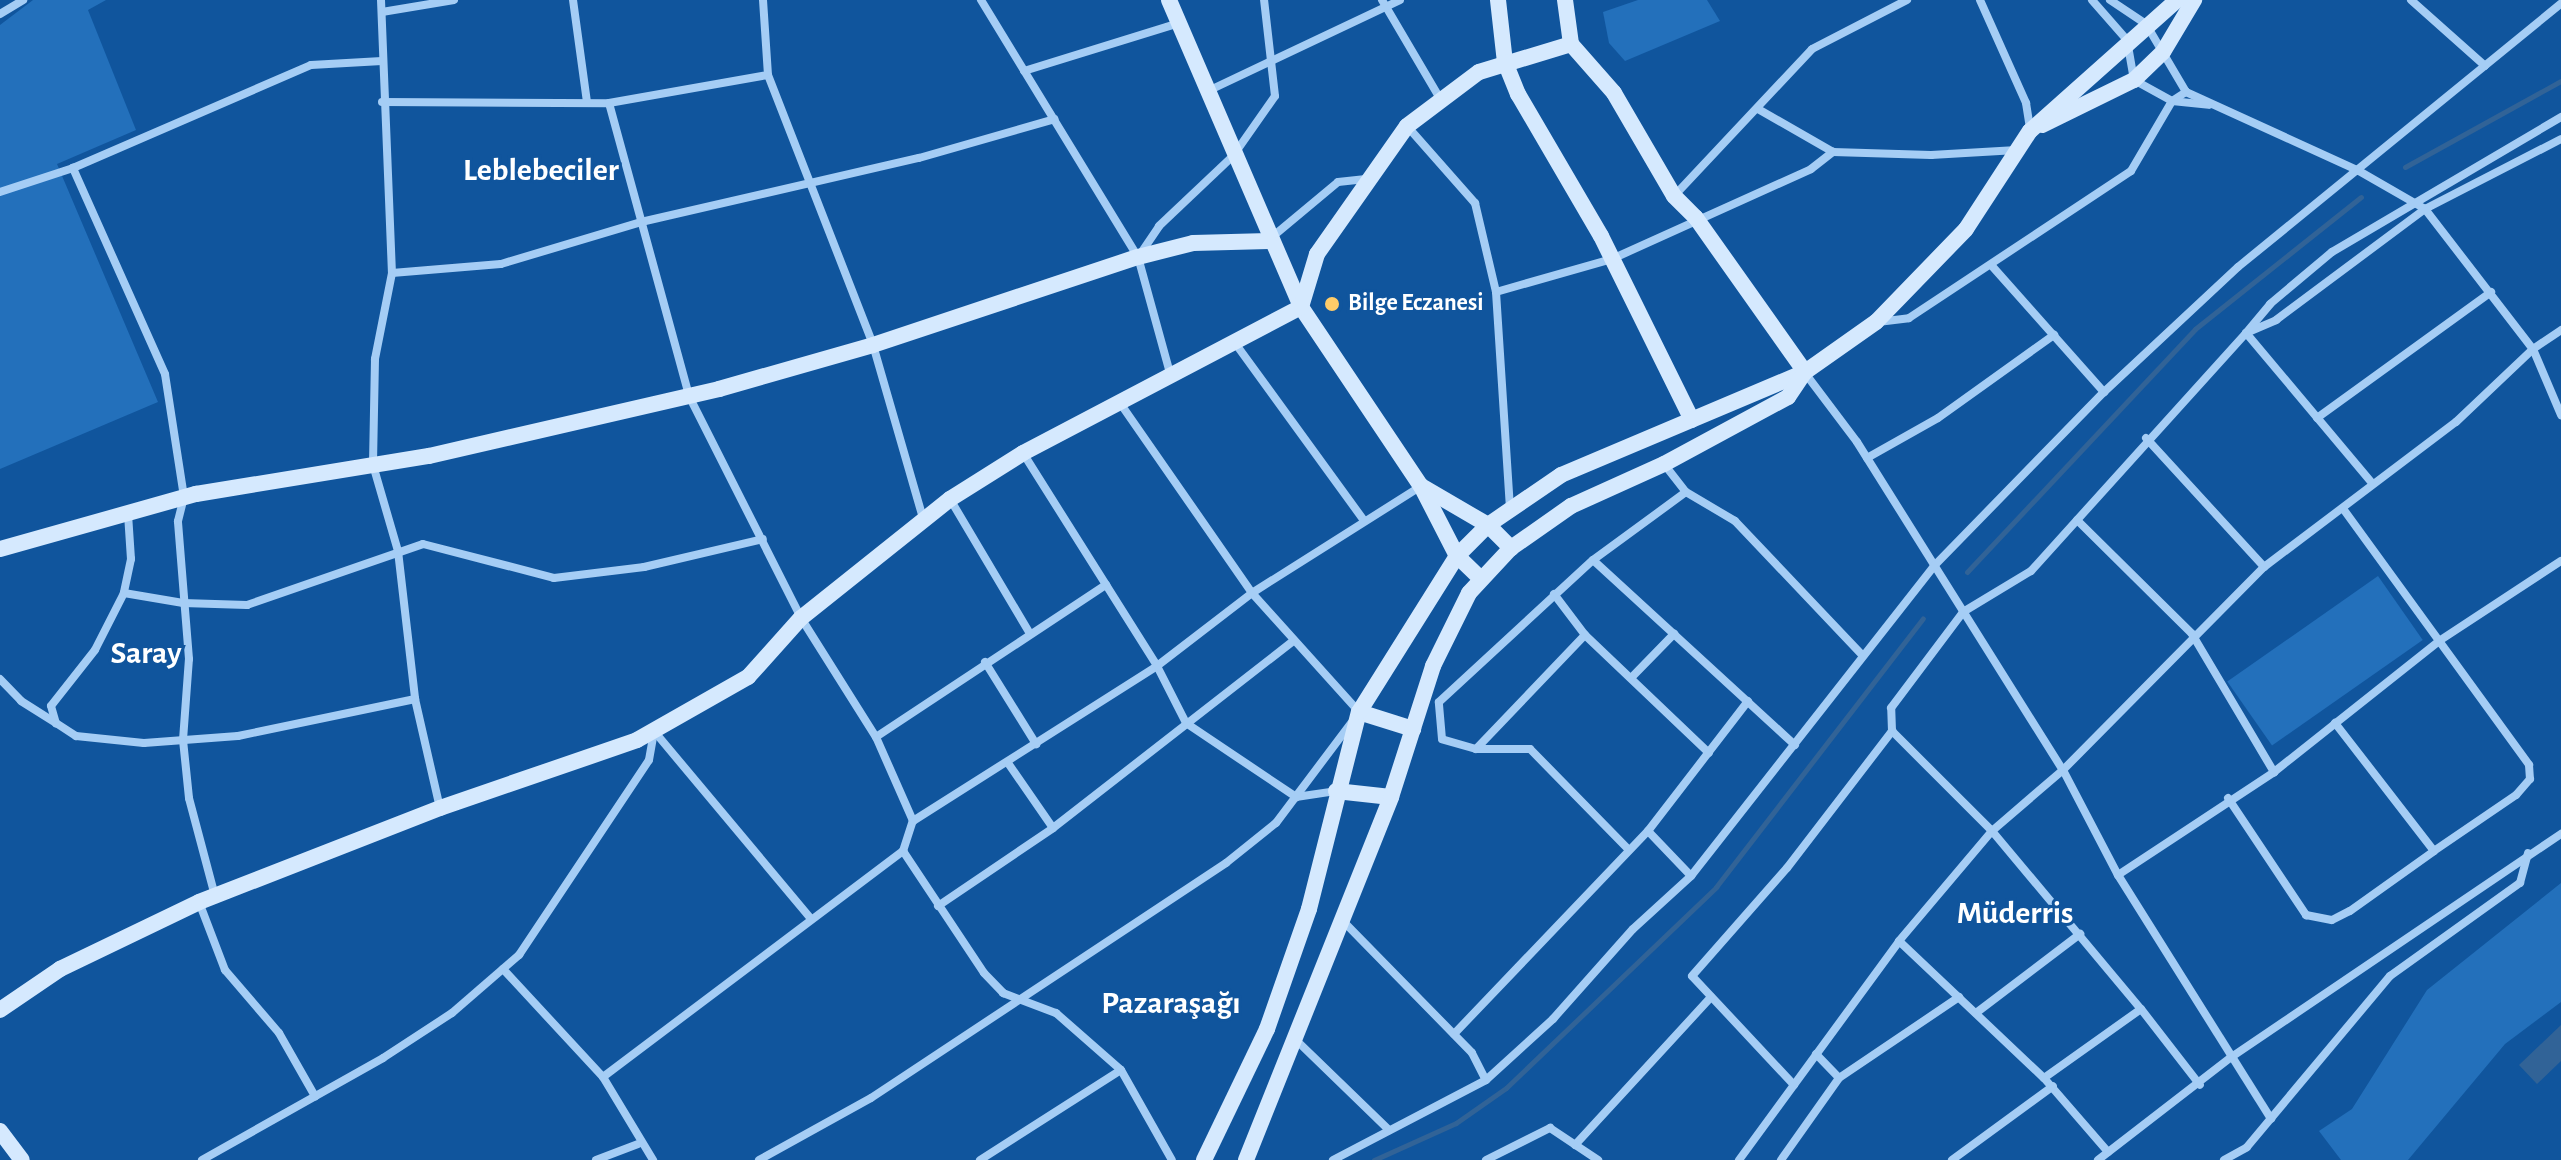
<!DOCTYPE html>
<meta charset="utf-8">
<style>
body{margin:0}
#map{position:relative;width:2561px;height:1160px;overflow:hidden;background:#10559d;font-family:"Alegreya Sans",sans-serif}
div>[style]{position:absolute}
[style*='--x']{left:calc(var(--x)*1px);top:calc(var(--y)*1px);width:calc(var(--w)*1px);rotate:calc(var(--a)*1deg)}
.green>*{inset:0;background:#2370bb;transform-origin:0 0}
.water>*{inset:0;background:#316397}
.stream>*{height:5px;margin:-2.5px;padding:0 2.5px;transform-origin:2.5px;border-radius:2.5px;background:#316397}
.street>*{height:8px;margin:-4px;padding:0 4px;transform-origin:4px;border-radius:4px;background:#a5cdf5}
.secondary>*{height:16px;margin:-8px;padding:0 8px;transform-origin:8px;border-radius:8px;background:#d5e9fe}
.dots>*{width:22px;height:22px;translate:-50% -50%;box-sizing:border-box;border:4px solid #10559d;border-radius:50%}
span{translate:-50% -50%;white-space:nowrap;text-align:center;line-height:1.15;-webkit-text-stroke:6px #10559d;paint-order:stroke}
.poi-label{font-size:24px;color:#fff;font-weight:700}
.left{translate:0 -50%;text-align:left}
.district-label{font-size:32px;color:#fff;font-weight:700}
</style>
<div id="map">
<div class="green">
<div style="clip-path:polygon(33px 0,106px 0,88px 10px,136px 130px,57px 164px,158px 402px,0 469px,0 25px)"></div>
<div style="clip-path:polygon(1638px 0,1707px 0,1720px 21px,1625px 61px,1609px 43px,1603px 12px)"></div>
<div style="left:2378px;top:576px;width:78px;height:184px;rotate:55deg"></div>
<div style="clip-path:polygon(2561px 883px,2561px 1002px,2505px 1044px,2408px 1160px,2341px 1160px,2319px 1131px,2352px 1109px,2427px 990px)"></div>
</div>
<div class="water">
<div style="clip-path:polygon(2561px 1025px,2561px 1061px,2537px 1084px,2519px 1065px)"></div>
</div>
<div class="stream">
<div style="--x:2405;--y:167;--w:178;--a:-28.9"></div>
<div style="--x:1967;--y:572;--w:333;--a:-46.8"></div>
<div style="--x:2195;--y:329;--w:212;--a:-38.5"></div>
<div style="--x:1374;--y:1160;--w:90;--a:-24.3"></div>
<div style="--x:1456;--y:1123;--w:61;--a:-35"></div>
<div style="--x:1506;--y:1088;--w:291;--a:-43.7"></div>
<div style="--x:1716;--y:887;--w:339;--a:-52.4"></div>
</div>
<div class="street">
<div style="--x:381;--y:0;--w:273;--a:87.7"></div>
<div style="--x:392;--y:273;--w:88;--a:101.2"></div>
<div style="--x:375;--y:359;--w:106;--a:91.1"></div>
<div style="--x:373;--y:465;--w:90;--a:73.8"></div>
<div style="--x:398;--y:551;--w:149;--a:83.4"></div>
<div style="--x:415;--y:699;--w:112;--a:77.1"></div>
<div style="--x:573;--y:0;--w:103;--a:82.2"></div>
<div style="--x:763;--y:0;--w:75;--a:86.2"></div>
<div style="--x:768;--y:75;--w:290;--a:68.7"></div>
<div style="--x:873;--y:345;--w:180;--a:73.9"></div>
<div style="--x:981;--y:0;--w:301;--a:58.6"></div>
<div style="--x:1138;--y:257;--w:124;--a:74.6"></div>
<div style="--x:1382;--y:0;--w:116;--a:59.5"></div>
<div style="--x:1980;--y:0;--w:113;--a:65.9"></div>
<div style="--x:2026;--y:103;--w:26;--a:81"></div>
<div style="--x:2092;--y:0;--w:53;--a:48.8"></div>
<div style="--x:2127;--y:40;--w:41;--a:80.1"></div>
<div style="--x:2134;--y:80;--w:43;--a:28.9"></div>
<div style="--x:2172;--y:101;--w:37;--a:6"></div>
<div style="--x:2110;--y:0;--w:43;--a:33.7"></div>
<div style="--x:2146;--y:24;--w:79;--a:59.5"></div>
<div style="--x:2186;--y:92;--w:190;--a:24.5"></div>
<div style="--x:2359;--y:171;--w:76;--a:29.9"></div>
<div style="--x:2425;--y:209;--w:177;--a:52.4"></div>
<div style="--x:2533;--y:349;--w:72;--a:67"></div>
<div style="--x:2411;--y:0;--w:99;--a:41.7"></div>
<div style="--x:382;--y:12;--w:73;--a:-9.5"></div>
<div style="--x:0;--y:14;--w:27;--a:-31"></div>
<div style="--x:1024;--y:71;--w:162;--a:-17.2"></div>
<div style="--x:1210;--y:90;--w:210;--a:-25.3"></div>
<div style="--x:382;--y:102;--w:227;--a:0.3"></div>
<div style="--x:609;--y:103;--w:161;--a:-10"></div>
<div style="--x:609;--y:103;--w:304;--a:74.7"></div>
<div style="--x:689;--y:396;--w:249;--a:63.2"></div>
<div style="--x:801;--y:618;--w:141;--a:57.8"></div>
<div style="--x:876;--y:737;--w:92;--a:66.2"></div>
<div style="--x:1758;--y:109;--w:86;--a:29.8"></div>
<div style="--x:1833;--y:152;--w:98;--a:1.8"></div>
<div style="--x:1931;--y:155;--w:86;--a:-3.3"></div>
<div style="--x:1407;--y:126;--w:103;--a:48.6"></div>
<div style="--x:1475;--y:203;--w:91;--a:76.7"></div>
<div style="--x:1496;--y:292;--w:217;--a:86.3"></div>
<div style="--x:0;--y:192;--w:77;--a:-18.2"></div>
<div style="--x:1675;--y:195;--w:200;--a:-46.8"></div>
<div style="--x:1812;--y:49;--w:107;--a:-27.3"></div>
<div style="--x:1271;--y:238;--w:87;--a:-39.9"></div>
<div style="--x:1338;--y:182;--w:28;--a:-6"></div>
<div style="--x:1139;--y:256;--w:36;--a:-56"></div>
<div style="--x:1159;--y:226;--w:102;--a:-43.4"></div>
<div style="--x:1233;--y:156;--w:73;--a:-55"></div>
<div style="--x:1275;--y:96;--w:97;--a:-96.5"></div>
<div style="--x:1992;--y:266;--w:169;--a:48.4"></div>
<div style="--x:392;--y:273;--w:109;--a:-4.7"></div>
<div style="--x:501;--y:264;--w:146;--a:-16.7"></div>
<div style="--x:641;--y:222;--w:285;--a:-13"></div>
<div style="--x:919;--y:158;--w:141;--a:-16"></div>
<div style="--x:1496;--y:292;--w:121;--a:-15.9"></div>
<div style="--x:1612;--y:259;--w:218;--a:-24.3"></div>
<div style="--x:1811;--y:169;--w:28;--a:-38"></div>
<div style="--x:1878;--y:322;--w:31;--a:-7"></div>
<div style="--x:1909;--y:318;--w:266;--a:-33.5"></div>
<div style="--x:2131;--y:171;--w:81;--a:-59.6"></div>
<div style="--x:2172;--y:101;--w:17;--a:-33"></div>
<div style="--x:1235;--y:343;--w:218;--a:54"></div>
<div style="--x:1805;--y:373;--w:86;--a:53"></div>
<div style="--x:1857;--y:442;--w:387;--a:57.9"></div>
<div style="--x:2063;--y:770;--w:119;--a:62.4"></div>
<div style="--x:2118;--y:875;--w:288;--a:57.9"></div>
<div style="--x:1120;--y:403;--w:231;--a:55.2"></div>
<div style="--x:1252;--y:593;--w:160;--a:48"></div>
<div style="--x:2317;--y:418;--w:215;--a:-35.9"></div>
<div style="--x:2146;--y:438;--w:175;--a:47.5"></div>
<div style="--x:1023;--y:453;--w:252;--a:57.8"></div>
<div style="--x:1157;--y:666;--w:64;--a:63"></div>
<div style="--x:1186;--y:723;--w:133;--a:33.9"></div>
<div style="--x:1296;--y:797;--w:40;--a:-8.5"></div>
<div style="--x:1867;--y:458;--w:81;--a:-29.4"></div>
<div style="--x:1938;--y:418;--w:143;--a:-35.6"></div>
<div style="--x:1664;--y:464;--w:36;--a:52"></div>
<div style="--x:1686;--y:492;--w:57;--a:30.6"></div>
<div style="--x:1735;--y:521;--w:183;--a:46.5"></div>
<div style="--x:2372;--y:483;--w:196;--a:-130"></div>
<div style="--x:2246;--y:333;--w:38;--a:-50"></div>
<div style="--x:2270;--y:304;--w:81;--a:-40"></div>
<div style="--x:2332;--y:252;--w:266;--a:-30.5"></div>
<div style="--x:950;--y:499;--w:155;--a:59.3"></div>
<div style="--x:2344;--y:510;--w:315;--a:54"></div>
<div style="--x:2529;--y:765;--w:14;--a:86"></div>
<div style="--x:2530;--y:779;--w:21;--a:131"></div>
<div style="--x:2516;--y:795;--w:99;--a:145.7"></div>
<div style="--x:128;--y:514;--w:45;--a:86.2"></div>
<div style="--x:131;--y:559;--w:35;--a:102"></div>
<div style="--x:124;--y:593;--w:64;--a:117"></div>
<div style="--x:95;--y:650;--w:71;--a:128.2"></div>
<div style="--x:51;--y:706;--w:18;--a:74"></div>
<div style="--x:56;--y:723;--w:24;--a:33"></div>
<div style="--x:76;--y:736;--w:68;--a:5.9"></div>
<div style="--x:144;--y:743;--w:94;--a:-4.3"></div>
<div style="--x:238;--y:736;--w:181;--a:-11.8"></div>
<div style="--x:2077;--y:520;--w:162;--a:44.7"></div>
<div style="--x:2192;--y:634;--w:161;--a:59.3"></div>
<div style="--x:1593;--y:560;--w:274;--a:42.5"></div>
<div style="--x:124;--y:593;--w:60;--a:9.6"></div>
<div style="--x:183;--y:603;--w:64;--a:1.8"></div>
<div style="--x:247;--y:605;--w:186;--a:-19.1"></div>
<div style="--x:423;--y:544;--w:135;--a:14.5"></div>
<div style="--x:554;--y:578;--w:91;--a:-7"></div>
<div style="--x:644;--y:567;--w:122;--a:-13.2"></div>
<div style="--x:1554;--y:594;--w:51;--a:52.9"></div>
<div style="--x:1585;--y:635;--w:171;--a:43.6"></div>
<div style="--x:985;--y:662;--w:97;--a:58.1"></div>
<div style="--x:1631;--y:678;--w:62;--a:-45.7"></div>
<div style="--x:0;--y:679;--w:30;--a:46"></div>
<div style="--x:21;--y:701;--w:41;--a:32.2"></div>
<div style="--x:654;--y:731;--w:245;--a:50.1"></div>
<div style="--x:1892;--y:731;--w:141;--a:45"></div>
<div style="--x:1992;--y:831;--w:232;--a:50.1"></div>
<div style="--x:2141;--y:1009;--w:119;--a:144.6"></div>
<div style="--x:876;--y:737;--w:276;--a:-33.5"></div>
<div style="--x:1476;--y:749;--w:158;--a:-46.3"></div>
<div style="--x:1008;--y:763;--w:79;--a:55.3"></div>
<div style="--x:2228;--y:798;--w:141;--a:56.3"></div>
<div style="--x:2306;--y:915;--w:26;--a:11"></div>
<div style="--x:2332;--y:920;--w:20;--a:-27"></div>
<div style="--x:2350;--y:911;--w:103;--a:-35.5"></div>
<div style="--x:2434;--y:851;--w:162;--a:-127.7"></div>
<div style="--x:1648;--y:831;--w:62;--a:46.3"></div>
<div style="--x:1629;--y:850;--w:141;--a:-134.4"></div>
<div style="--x:1530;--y:749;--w:54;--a:180"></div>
<div style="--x:1476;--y:749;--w:35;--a:-164"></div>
<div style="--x:1442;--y:739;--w:37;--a:-95"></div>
<div style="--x:1439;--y:702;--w:209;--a:-42.7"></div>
<div style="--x:1593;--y:560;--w:115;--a:-36.2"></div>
<div style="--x:903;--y:851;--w:146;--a:56.4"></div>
<div style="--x:984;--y:973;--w:28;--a:46"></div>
<div style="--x:1003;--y:993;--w:57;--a:20.7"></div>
<div style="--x:1056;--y:1013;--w:86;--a:41.2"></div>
<div style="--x:1121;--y:1070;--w:103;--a:60.5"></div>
<div style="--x:2118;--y:875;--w:187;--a:-33.4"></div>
<div style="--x:2274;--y:772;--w:211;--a:-38.4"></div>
<div style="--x:2439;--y:641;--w:146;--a:-33.3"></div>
<div style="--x:215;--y:896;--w:101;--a:-104.9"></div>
<div style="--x:189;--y:798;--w:58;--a:-95.9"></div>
<div style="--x:183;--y:740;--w:81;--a:-85.8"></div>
<div style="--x:189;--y:659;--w:138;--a:-94.6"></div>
<div style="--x:178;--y:521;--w:25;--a:-76"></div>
<div style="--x:184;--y:497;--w:124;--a:-98.8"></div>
<div style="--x:165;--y:374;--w:226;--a:-114.1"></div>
<div style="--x:73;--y:168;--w:259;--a:-23.4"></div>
<div style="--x:311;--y:65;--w:71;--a:-3.2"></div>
<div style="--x:199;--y:902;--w:73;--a:69.1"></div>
<div style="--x:225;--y:970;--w:83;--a:49.4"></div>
<div style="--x:279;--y:1033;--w:73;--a:60.3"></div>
<div style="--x:938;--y:906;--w:139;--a:-34.1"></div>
<div style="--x:1053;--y:828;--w:304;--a:-37.9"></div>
<div style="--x:1341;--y:919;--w:187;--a:45.6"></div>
<div style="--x:1472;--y:1053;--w:30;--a:63"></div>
<div style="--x:1899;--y:941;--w:199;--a:43.4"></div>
<div style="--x:2044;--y:1078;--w:98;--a:49.1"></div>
<div style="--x:503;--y:969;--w:147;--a:47.2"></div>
<div style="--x:603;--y:1077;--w:97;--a:58.9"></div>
<div style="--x:2141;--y:1009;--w:96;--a:52.2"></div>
<div style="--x:1976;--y:1013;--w:131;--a:-37.2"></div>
<div style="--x:1454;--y:1034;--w:281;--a:-46.3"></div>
<div style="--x:1648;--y:831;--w:164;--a:-52.4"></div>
<div style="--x:1295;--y:1039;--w:131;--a:44.1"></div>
<div style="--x:1816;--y:1054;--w:33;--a:46"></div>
<div style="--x:603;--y:1077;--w:376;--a:-37"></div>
<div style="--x:903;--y:851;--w:32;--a:-72"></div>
<div style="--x:913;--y:821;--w:289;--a:-32.4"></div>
<div style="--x:1157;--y:666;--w:120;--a:-37.5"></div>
<div style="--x:1252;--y:593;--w:200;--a:-32.3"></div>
<div style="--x:1794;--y:1085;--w:149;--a:-133.1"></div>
<div style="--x:1692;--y:976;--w:144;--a:-48.7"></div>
<div style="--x:1787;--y:868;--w:173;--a:-52.5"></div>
<div style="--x:1892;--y:731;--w:23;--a:-92"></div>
<div style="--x:1891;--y:708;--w:120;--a:-53.1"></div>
<div style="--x:1963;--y:612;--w:79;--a:-31.1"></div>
<div style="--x:2031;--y:571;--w:321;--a:-47.9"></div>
<div style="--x:2246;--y:333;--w:33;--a:-23"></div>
<div style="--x:2276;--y:320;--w:186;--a:-36.7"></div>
<div style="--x:2425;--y:209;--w:153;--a:-27.2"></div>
<div style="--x:1575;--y:1145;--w:201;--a:-47.4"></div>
<div style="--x:202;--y:1160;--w:208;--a:-29.4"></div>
<div style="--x:383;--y:1058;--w:82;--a:-33.1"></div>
<div style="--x:452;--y:1013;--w:89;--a:-40.9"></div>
<div style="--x:519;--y:955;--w:234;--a:-56.3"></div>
<div style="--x:649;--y:760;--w:29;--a:-80"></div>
<div style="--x:596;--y:1160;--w:45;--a:-20.9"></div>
<div style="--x:759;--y:1160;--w:128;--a:-29"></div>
<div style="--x:871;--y:1098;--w:426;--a:-33.5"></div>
<div style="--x:1226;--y:863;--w:64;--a:-38.7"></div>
<div style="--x:1276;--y:823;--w:125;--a:-53.1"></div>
<div style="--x:980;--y:1160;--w:167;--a:-32.6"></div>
<div style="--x:1333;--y:1160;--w:173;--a:-27.6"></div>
<div style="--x:1486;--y:1080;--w:91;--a:-42.3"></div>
<div style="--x:1553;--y:1019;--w:120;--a:-48.4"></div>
<div style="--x:1633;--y:929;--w:79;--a:-42.4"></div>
<div style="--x:1691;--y:876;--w:394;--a:-51.9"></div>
<div style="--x:1934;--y:566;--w:243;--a:-45.7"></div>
<div style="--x:2104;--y:392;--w:183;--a:-43"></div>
<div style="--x:2238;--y:267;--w:417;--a:-39.2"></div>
<div style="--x:1486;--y:1160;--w:72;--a:-26.6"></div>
<div style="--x:1550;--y:1128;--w:58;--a:33.7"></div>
<div style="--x:1739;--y:1160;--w:271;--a:-53.8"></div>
<div style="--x:1899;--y:941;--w:144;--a:-49.8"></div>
<div style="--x:1992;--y:831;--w:94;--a:-40.7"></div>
<div style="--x:2063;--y:770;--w:286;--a:-45.3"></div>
<div style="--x:2264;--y:567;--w:241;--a:-37.1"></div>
<div style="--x:2456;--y:422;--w:106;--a:-43.5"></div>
<div style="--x:2533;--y:349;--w:34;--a:-34"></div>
<div style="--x:1781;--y:1160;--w:100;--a:-54.7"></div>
<div style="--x:1839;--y:1078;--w:145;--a:-34"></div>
<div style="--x:1952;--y:1160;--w:125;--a:-36.2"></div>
<div style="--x:2098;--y:1160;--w:167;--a:-37.7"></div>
<div style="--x:2230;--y:1058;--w:400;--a:-34.1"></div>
<div style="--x:2224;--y:1160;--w:26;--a:-29"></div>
<div style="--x:2247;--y:1147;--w:223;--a:-50.1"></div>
<div style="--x:2390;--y:976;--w:160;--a:-35.6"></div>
<div style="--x:2520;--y:883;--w:31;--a:-75"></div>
</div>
<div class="secondary">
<div style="--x:1169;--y:0;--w:334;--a:66.7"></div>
<div style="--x:1301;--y:307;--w:216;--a:56.2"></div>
<div style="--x:1498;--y:0;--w:62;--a:83.6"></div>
<div style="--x:1505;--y:62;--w:35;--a:68"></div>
<div style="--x:1518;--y:94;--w:164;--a:59.7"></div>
<div style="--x:1601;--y:236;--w:205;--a:63.7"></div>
<div style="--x:1565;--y:0;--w:44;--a:82.2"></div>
<div style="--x:1571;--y:44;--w:65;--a:48.7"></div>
<div style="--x:1614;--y:93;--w:119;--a:59.8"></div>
<div style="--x:1674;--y:196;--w:31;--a:45"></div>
<div style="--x:1696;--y:218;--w:189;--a:54.7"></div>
<div style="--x:2042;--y:125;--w:102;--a:-26.1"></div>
<div style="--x:2134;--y:80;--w:40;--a:-44"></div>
<div style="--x:2163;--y:52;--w:61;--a:-59.2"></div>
<div style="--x:0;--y:549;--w:204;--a:-15.7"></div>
<div style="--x:196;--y:494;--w:236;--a:-9.3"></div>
<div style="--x:429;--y:456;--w:298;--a:-13"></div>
<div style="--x:719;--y:389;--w:160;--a:-15.9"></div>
<div style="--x:873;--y:345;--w:279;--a:-18.4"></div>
<div style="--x:1138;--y:257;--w:57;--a:-14.3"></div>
<div style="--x:1193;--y:243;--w:76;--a:-1.5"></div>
<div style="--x:1481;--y:579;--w:33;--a:-136"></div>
<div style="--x:1457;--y:556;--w:79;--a:-117.2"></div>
<div style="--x:1421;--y:486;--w:78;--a:30.2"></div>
<div style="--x:1488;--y:525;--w:33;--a:45"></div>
<div style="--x:1359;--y:712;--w:57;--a:17.5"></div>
<div style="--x:1336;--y:791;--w:55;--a:6.2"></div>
<div style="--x:0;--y:1010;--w:73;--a:-34.3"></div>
<div style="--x:60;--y:969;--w:154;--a:-25.7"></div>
<div style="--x:199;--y:902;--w:259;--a:-21.3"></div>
<div style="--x:440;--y:808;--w:208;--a:-19"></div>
<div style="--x:637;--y:740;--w:128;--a:-29.6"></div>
<div style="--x:748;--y:677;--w:79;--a:-48.1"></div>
<div style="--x:801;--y:618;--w:191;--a:-38.6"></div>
<div style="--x:950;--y:499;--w:86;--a:-32.2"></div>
<div style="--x:1023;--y:453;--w:314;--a:-27.7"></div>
<div style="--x:1301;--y:307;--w:55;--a:-73.2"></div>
<div style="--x:1317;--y:254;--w:156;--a:-54.9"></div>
<div style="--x:1407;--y:126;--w:90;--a:-36.9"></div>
<div style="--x:1479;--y:72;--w:96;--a:-16.9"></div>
<div style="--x:0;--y:1131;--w:36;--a:53"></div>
<div style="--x:1204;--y:1160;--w:145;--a:-64.3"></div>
<div style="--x:1267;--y:1029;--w:127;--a:-70.7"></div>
<div style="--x:1309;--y:909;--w:203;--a:-75.8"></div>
<div style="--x:1359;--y:712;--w:184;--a:-57.9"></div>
<div style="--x:1457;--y:556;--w:44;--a:-45"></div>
<div style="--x:1488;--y:525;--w:88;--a:-34.4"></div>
<div style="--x:1561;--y:475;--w:265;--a:-22.9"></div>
<div style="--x:1805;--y:372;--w:87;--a:-35.2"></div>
<div style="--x:1876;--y:322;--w:129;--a:-45.9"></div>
<div style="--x:1966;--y:229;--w:117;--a:-56.9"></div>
<div style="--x:2030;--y:131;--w:197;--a:-41.7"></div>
<div style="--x:1246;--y:1160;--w:391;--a:-68.2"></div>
<div style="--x:1391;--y:797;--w:138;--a:-72.2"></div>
<div style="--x:1433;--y:666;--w:81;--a:-63.7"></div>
<div style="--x:1469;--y:593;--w:62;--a:-47"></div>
<div style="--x:1511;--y:548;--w:73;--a:-35"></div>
<div style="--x:1571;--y:506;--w:102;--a:-24.3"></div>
<div style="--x:1664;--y:464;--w:141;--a:-28.4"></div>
<div style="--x:1788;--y:397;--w:30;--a:-56"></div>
</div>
<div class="dots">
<div style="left:1332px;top:304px;background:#ffcc69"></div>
</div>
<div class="poi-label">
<span class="left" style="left:1348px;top:304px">Bilge Eczanesi</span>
</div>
<div class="district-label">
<span style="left:541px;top:170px">Leblebeciler</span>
<span style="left:146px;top:653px">Saray</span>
<span style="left:2015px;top:913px">Müderris</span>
<span style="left:1171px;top:1003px">Pazaraşağı</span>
</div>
</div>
